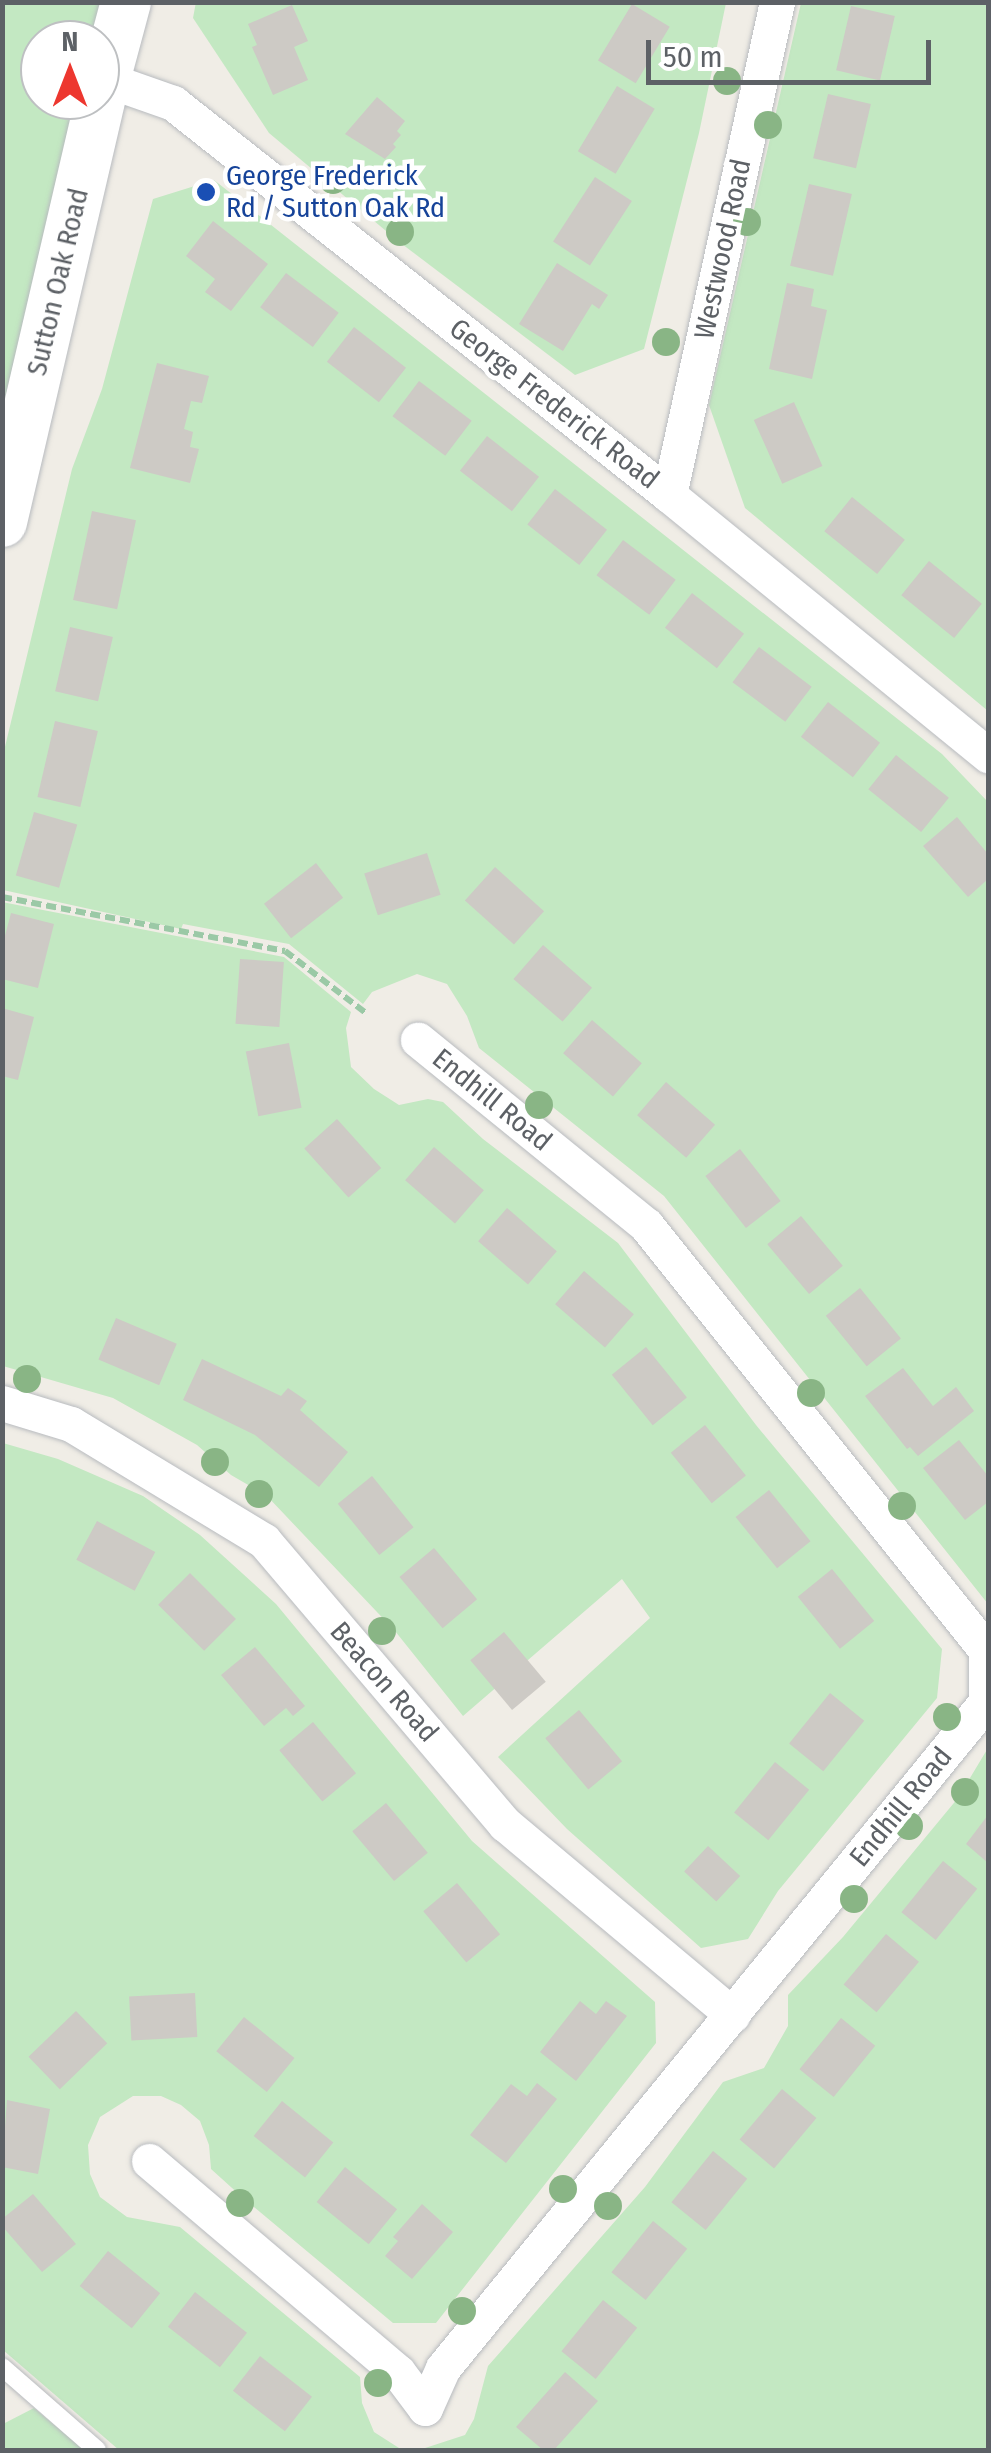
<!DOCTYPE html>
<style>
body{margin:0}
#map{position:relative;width:991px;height:2453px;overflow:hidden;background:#f0ede6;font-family:"Fira Sans Condensed",sans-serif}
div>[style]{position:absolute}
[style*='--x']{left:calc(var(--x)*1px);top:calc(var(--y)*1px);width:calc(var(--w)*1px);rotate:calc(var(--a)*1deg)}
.green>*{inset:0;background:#c3e8c2}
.building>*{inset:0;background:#cdcac5;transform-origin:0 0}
.path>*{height:6px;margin-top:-3px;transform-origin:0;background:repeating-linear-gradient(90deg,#9bc9a6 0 10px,transparent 0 15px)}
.roads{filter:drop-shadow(0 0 2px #b8bbbf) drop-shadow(0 0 2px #b8bbbf)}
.lane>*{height:18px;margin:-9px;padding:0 9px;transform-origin:9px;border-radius:9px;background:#fff}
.street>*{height:35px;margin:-17.5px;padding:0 17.5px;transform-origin:17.5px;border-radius:17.5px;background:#fff}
.secondary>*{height:50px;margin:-25px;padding:0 25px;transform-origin:25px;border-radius:25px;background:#fff}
.trees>*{width:28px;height:28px;margin:-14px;border-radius:50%;background:#89b585}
.dots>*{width:28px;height:28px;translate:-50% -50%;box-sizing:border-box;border:5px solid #fff;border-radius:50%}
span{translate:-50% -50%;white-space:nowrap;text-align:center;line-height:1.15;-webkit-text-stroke:9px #fff;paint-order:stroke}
.transit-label{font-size:28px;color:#164399}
.left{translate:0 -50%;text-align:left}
.street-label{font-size:28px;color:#5d6166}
.frame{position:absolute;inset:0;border:5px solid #5d6166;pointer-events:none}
.north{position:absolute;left:20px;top:20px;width:100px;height:100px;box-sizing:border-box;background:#fff;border:2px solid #bec0c2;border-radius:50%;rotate:0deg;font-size:28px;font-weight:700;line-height:40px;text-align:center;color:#5d6166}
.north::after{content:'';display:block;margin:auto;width:35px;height:45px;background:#ed372f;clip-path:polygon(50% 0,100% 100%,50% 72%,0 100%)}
.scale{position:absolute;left:646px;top:40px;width:285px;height:45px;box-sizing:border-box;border:5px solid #5d6166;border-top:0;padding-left:12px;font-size:30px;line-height:35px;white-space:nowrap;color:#5d6166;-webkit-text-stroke:8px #fff;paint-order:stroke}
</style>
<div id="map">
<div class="green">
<div style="clip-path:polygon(196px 2px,726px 3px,699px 133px,644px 349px,575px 375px,398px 241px,269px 133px,193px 18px)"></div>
<div style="clip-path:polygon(3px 3px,107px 3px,98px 40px,40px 40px,40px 100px,85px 100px,3px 473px)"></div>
<div style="clip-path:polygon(801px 3px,988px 3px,988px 711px,745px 508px,709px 405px)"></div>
<div style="clip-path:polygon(214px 180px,942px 754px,988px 802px,988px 1604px,664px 1196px,479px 1048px,467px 1016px,447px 984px,417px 974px,372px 992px,363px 1004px,289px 944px,183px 924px,181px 929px,3px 890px,3px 755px,72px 469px,102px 389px,153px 199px)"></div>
<div style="clip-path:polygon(2px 902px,284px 957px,351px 1012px,346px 1028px,351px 1067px,374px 1089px,399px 1105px,428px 1099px,443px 1102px,483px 1139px,618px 1243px,756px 1425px,942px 1649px,937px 1698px,778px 1891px,748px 1939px,701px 1948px,567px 1829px,498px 1757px,650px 1618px,622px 1579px,463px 1716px,395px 1631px,267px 1496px,231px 1475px,197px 1445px,113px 1398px,3px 1366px)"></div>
<div style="clip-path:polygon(3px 1443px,58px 1459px,143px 1496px,200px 1535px,276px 1604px,472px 1841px,655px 2002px,656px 2043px,436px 2323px,393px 2323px,242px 2197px,211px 2169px,209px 2145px,200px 2121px,181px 2105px,161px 2096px,133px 2096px,100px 2117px,88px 2145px,90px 2174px,100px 2197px,127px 2217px,180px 2227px,360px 2377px,362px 2403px,374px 2432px,399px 2448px,414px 2450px,119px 2450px,3px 2350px)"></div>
<div style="clip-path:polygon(988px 1748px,988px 2450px,419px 2450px,465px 2435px,474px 2419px,488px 2366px,645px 2187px,723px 2082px,764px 2068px,788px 2026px,788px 1995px,843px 1937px,958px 1798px)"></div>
<div style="clip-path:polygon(34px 2408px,84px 2450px,3px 2450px,3px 2424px)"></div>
</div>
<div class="building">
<div style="left:632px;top:4px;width:44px;height:66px;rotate:31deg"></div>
<div style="clip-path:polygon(292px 5px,308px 41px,294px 47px,308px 80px,273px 95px,252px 47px,257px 45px,248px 24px)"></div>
<div style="left:851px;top:6px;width:45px;height:66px;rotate:13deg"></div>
<div style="left:617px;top:86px;width:44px;height:76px;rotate:31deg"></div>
<div style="left:828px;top:94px;width:44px;height:66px;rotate:13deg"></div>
<div style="clip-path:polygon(377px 97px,405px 121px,397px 131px,401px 135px,393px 144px,396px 147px,385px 159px,345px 134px)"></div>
<div style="left:595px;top:177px;width:44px;height:77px;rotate:33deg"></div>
<div style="left:809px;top:184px;width:44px;height:84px;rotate:13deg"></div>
<div style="clip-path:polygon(213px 221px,268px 264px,231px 311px,205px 292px,215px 279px,186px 256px)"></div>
<div style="clip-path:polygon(557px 263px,608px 295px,599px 309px,592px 304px,563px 351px,519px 324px)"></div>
<div style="left:286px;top:273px;width:66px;height:43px;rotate:37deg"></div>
<div style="clip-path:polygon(787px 283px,814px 289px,811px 306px,827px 310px,812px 379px,769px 369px)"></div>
<div style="left:354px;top:327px;width:66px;height:44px;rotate:38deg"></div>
<div style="clip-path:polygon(157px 363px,209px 376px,202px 403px,191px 401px,184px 429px,193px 432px,190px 447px,199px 449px,190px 483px,130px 468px)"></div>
<div style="left:419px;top:381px;width:66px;height:44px;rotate:37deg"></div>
<div style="left:794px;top:402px;width:70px;height:44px;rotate:66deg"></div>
<div style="left:487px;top:436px;width:66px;height:44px;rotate:38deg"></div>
<div style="left:555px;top:489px;width:66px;height:45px;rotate:38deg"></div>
<div style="left:852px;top:497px;width:68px;height:44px;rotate:39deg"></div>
<div style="left:92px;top:511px;width:45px;height:91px;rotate:12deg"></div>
<div style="left:623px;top:540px;width:66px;height:44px;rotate:37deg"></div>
<div style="left:929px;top:561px;width:68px;height:44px;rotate:39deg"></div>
<div style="left:692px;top:593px;width:66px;height:44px;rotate:38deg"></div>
<div style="left:70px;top:627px;width:44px;height:66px;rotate:13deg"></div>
<div style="left:759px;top:647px;width:66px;height:44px;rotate:37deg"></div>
<div style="left:828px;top:702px;width:66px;height:44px;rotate:38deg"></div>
<div style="left:55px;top:721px;width:44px;height:78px;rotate:13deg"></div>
<div style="left:896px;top:755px;width:68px;height:44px;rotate:39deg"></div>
<div style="left:34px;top:812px;width:45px;height:66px;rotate:16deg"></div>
<div style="clip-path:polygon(957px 817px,988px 854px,988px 879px,968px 897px,923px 846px)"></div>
<div style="left:427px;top:853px;width:44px;height:66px;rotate:72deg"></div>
<div style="left:316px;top:863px;width:44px;height:66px;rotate:52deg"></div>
<div style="left:495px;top:867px;width:66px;height:45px;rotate:42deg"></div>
<div style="clip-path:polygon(11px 913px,54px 924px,38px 988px,2px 979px,2px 947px)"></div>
<div style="left:543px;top:945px;width:65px;height:45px;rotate:41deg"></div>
<div style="left:240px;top:959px;width:44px;height:65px;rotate:4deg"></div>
<div style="clip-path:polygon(2px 1008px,34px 1017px,18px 1080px,2px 1076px)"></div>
<div style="left:592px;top:1020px;width:66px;height:44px;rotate:41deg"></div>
<div style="left:289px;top:1043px;width:66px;height:44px;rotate:79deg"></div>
<div style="left:666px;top:1082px;width:65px;height:44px;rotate:41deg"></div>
<div style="left:337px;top:1119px;width:66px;height:44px;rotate:48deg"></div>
<div style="left:434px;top:1147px;width:66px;height:44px;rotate:41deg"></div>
<div style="left:740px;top:1149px;width:66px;height:44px;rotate:52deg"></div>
<div style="left:507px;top:1208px;width:66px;height:44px;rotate:41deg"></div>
<div style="left:801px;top:1216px;width:65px;height:44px;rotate:50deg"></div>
<div style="left:584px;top:1271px;width:66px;height:44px;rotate:41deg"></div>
<div style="left:860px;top:1288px;width:65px;height:44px;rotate:51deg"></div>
<div style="left:116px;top:1318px;width:66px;height:45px;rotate:23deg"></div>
<div style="left:646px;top:1347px;width:65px;height:44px;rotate:51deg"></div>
<div style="clip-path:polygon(202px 1359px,281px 1396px,288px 1388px,307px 1401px,300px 1410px,348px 1452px,319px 1487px,255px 1435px,183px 1400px)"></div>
<div style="clip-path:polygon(903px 1368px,933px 1406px,956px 1387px,974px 1411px,918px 1456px,910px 1447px,907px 1449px,865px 1396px)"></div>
<div style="left:705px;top:1425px;width:65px;height:44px;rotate:51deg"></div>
<div style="clip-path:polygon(959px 1440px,988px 1476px,988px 1502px,965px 1520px,923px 1468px)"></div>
<div style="left:372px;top:1476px;width:66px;height:44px;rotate:51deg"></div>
<div style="left:769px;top:1490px;width:66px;height:43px;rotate:51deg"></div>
<div style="left:97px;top:1521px;width:66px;height:44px;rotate:28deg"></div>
<div style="left:434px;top:1548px;width:67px;height:45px;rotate:50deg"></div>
<div style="left:832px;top:1569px;width:67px;height:44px;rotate:51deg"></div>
<div style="left:190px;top:1573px;width:65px;height:45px;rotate:45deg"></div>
<div style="left:504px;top:1632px;width:65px;height:44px;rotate:50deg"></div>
<div style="clip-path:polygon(255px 1647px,305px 1706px,293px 1716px,286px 1708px,264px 1726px,221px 1675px)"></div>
<div style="left:830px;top:1693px;width:44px;height:65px;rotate:39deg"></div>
<div style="left:579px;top:1710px;width:67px;height:44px;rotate:50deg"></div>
<div style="left:313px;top:1722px;width:67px;height:44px;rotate:50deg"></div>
<div style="left:775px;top:1762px;width:44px;height:65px;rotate:39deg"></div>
<div style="left:386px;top:1803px;width:65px;height:44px;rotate:50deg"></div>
<div style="clip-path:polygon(988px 1815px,988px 1863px,966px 1844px)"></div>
<div style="left:708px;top:1846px;width:44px;height:35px;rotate:43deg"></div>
<div style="left:943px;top:1861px;width:44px;height:66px;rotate:39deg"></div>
<div style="left:457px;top:1883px;width:67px;height:44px;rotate:50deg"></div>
<div style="left:886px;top:1934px;width:43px;height:66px;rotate:40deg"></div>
<div style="left:195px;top:1993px;width:44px;height:66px;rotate:87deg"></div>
<div style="clip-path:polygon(580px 2001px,596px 2014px,606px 2001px,627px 2016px,576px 2081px,540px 2052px)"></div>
<div style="left:76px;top:2011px;width:45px;height:66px;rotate:46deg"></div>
<div style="left:244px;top:2017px;width:65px;height:44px;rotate:39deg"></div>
<div style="left:841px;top:2018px;width:44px;height:66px;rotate:39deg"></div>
<div style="clip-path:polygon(537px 2083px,557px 2099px,506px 2163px,470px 2135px,511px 2084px,527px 2096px)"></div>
<div style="left:782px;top:2089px;width:45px;height:66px;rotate:40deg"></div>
<div style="clip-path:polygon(7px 2100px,50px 2109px,38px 2174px,2px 2167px)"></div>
<div style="left:282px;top:2101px;width:66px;height:45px;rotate:39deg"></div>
<div style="left:713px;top:2151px;width:44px;height:66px;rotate:39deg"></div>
<div style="left:345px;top:2167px;width:67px;height:45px;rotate:39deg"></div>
<div style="clip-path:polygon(33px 2194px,76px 2244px,42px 2272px,2px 2226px,2px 2219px)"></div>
<div style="clip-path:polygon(422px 2204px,453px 2232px,412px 2279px,385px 2256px,398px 2241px,393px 2237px)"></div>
<div style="left:653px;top:2221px;width:44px;height:66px;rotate:39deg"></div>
<div style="left:108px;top:2251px;width:67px;height:45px;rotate:39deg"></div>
<div style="left:195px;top:2292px;width:66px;height:44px;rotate:38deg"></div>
<div style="left:603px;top:2300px;width:44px;height:66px;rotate:39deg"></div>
<div style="left:260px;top:2356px;width:66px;height:44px;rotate:38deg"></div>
<div style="clip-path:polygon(565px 2372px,598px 2401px,554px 2450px,543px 2450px,516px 2427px)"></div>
</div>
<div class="path">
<div style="--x:2;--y:897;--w:288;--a:10.8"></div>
<div style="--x:285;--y:951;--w:103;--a:37.5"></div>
</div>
<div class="roads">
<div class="lane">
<div style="--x:2;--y:2367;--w:126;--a:41.1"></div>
</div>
<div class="street">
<div style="--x:105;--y:79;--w:72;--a:19.4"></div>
<div style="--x:173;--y:103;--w:632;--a:38.32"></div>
<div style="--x:669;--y:495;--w:412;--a:39.2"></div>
<div style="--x:669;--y:495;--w:505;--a:-77.64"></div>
<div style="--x:2;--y:1403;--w:72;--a:16.9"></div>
<div style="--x:71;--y:1424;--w:226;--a:31.2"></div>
<div style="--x:264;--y:1541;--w:372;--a:49.6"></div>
<div style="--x:505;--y:1824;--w:297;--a:40"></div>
<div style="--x:149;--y:2161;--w:326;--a:40.3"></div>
<div style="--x:398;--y:2372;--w:45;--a:53.1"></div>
<div style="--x:425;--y:2408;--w:44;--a:-65.8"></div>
<div style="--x:443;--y:2368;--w:859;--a:-50.81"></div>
<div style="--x:986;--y:1702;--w:52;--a:-90"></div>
<div style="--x:986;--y:1650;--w:544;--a:-128.66"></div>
<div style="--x:646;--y:1225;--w:294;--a:-140.9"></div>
</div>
<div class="secondary">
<div style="--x:100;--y:99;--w:100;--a:-75"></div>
<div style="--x:2;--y:522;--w:433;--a:-76.9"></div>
</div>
</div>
<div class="trees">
<div style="left:727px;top:81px"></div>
<div style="left:768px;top:125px"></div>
<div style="left:333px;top:180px"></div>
<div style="left:747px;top:222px"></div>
<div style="left:400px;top:232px"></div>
<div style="left:666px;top:342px"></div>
<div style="left:539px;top:1105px"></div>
<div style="left:27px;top:1379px"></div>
<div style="left:811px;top:1393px"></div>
<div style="left:215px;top:1462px"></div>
<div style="left:259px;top:1494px"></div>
<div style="left:902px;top:1506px"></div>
<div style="left:382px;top:1631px"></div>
<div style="left:947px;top:1717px"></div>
<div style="left:965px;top:1792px"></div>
<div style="left:909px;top:1826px"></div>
<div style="left:854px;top:1899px"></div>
<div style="left:563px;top:2189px"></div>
<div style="left:240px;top:2203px"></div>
<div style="left:608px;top:2206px"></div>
<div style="left:462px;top:2311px"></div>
<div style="left:378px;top:2383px"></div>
</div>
<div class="dots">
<div style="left:206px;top:192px;background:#1a4fb4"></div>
</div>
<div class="transit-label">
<span class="left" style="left:226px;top:192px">George Frederick<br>Rd / Sutton Oak Rd</span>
</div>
<div class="street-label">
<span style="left:723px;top:249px;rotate:-78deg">Westwood Road</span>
<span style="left:58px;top:282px;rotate:-77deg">Sutton Oak Road</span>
<span style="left:554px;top:404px;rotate:38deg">George Frederick Road</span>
<span style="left:492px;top:1100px;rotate:39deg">Endhill Road</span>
<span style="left:384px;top:1682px;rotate:49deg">Beacon Road</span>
<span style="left:901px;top:1807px;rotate:-51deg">Endhill Road</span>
</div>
<div class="frame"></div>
<div class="north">N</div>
<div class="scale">50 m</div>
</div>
